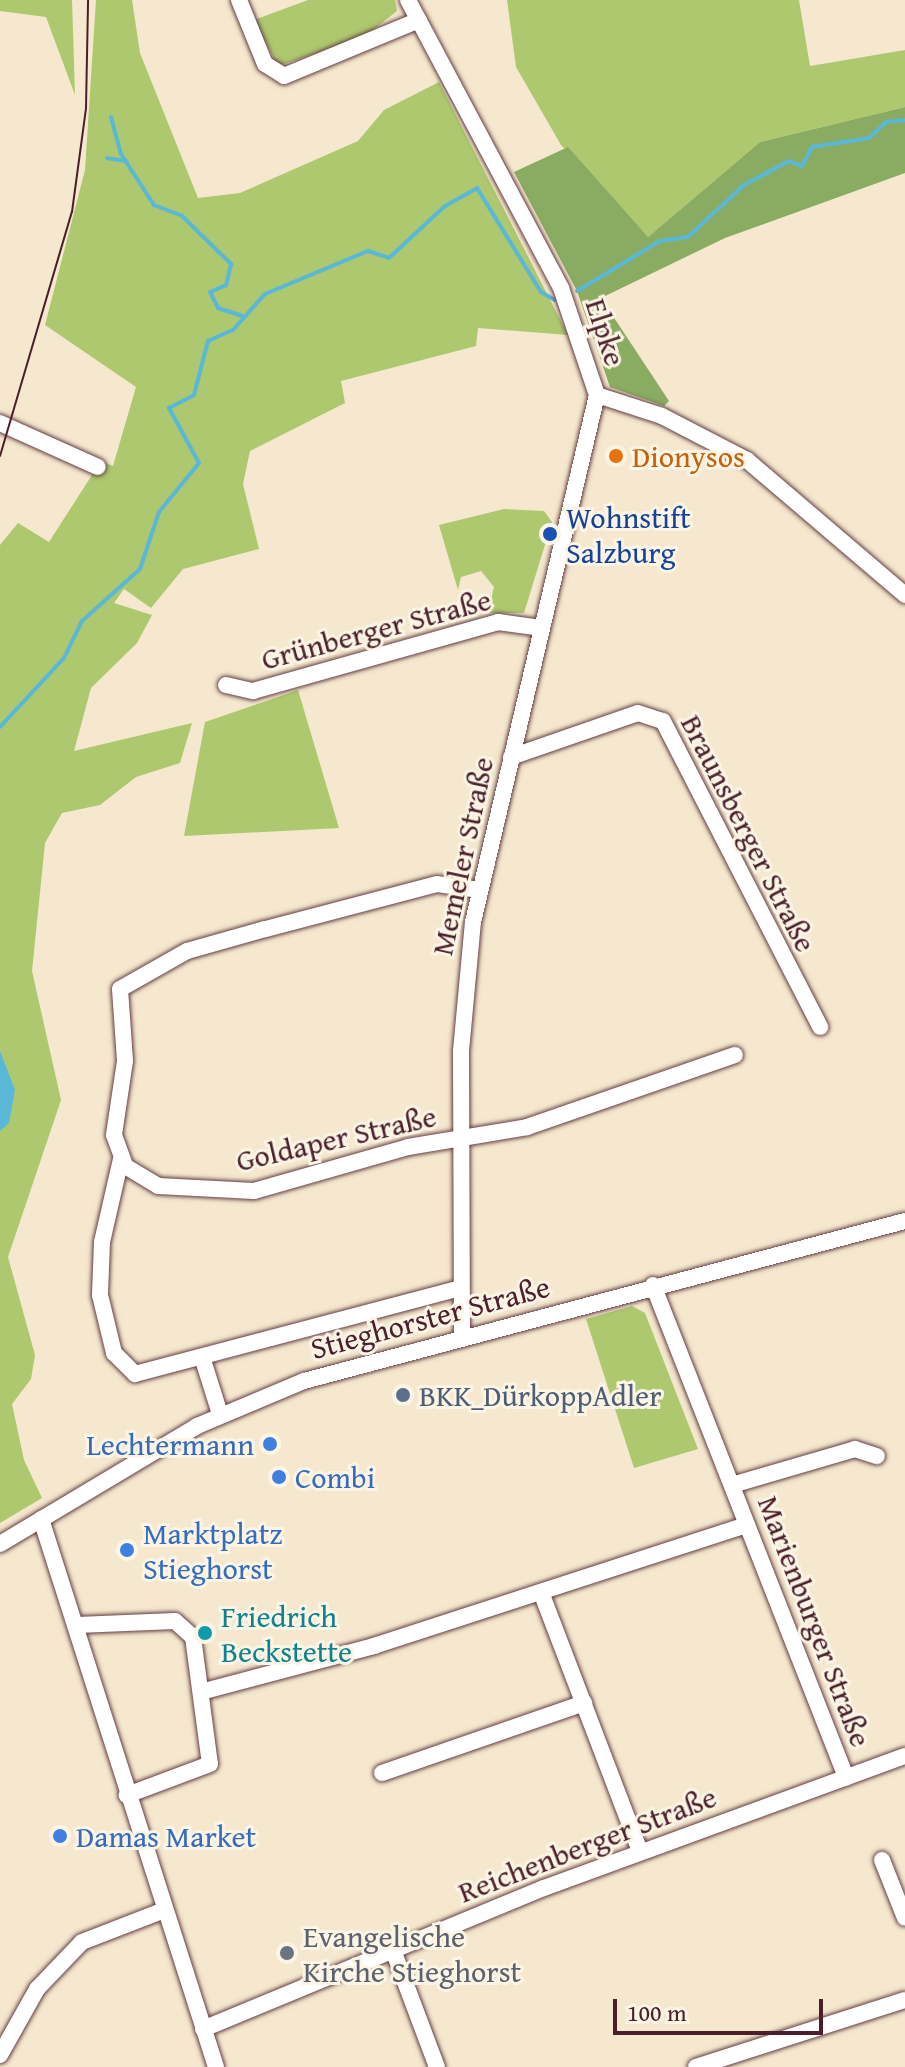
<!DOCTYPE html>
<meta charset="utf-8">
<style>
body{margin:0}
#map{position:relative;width:905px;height:2067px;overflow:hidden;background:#f5e8ce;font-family:"Gentium Book Plus",serif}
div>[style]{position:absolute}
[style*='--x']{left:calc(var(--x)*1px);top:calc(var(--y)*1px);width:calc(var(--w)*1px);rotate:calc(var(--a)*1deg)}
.green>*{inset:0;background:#adc86f}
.forest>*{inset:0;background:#8aac62}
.water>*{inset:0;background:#59b8d7}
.stream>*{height:4px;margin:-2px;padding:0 2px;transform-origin:2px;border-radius:2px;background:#59b8d7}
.roads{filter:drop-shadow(0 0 2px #643d43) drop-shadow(0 0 2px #643d43)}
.minor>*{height:16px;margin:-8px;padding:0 8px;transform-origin:8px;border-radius:8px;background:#fff}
.tram>*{height:2px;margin:-1px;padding:0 1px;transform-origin:1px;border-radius:1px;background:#4a1f2b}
.dots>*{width:22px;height:22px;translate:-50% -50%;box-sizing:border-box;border:4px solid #fcf5e5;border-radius:50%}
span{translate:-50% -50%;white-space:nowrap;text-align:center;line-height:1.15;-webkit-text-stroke:6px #fcf5e5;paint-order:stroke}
.street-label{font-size:30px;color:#4a1f2b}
.food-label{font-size:30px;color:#c56008}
.left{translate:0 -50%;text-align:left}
.transit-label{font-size:30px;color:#164399}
.service-label{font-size:30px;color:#4e5e75}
.shop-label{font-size:30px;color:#366cbe}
.right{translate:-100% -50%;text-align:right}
.culture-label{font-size:30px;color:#0d838f}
.worship-label{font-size:30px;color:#5b616d}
.scale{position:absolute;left:613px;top:1999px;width:210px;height:36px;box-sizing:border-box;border:4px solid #4a1f2b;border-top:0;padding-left:10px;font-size:24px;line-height:28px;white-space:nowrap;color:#4a1f2b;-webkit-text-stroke:6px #fcf5e5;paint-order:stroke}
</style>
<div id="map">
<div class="green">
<div style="clip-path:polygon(0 0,72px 0,75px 95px,46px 17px,0 11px)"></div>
<div style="clip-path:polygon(96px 0,132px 0,140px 53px,198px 198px,240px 193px,358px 141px,384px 110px,439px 82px,568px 335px,478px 328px,476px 346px,341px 381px,345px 403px,250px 451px,243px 484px,259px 549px,183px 569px,151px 608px,124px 589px,114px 603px,152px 615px,137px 643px,91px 688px,74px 751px,192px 723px,180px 763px,136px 777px,100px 805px,62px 813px,45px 843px,32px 971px,61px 1100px,8px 1257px,35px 1355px,31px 1379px,12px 1404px,24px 1460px,42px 1498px,0 1523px,0 545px,18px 523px,49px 542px,101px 461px,113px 466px,136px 387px,45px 325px,85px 170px)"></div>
<div style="clip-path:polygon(308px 0,395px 0,397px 11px,364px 37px,278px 66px,254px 20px)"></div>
<div style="clip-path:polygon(507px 0,799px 0,810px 66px,905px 50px,905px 107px,760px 142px,648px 237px,561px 145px,516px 67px)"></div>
<div style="clip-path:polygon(504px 509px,544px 511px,552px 522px,524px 613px,488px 613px,494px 587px,481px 571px,461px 577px,458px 590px,439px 525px)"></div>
<div style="clip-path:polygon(298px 690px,339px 828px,184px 836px,205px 722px)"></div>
<div style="clip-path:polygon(632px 1306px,645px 1313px,698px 1449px,634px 1468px,586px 1319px)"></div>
</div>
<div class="forest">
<div style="clip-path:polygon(905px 107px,905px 173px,725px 238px,601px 298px,669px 401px,664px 406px,610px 387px,577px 291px,514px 172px,568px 147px,648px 237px,760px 142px)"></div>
</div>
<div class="water">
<div style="clip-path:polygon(0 1051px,15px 1090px,9px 1123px,0 1131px)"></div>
</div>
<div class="stream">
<div style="--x:111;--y:117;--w:38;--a:75"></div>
<div style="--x:121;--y:154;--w:61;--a:57.1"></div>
<div style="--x:154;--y:205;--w:30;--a:21"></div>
<div style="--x:182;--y:216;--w:69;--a:44.4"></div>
<div style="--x:231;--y:264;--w:22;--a:103"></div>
<div style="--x:226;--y:285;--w:17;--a:156"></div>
<div style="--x:210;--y:292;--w:18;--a:63"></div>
<div style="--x:218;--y:308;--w:25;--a:18"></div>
<div style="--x:107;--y:158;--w:20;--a:9"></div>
<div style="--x:577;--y:291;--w:97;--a:-31.1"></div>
<div style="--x:660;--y:241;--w:28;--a:-8"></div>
<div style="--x:688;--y:237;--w:76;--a:-42.9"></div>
<div style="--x:744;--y:185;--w:51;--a:-28.1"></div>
<div style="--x:789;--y:161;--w:14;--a:21"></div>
<div style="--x:802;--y:166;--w:21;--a:-62"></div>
<div style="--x:812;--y:147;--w:58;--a:-9"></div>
<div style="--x:869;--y:138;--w:23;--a:-43"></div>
<div style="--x:886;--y:122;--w:19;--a:-6"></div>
<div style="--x:0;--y:727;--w:94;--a:-47.2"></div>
<div style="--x:64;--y:658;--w:41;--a:-64.1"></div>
<div style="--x:82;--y:621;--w:78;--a:-41.9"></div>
<div style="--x:140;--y:569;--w:60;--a:-71.6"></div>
<div style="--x:159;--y:512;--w:63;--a:-50.8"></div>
<div style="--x:199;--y:463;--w:63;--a:-118.6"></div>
<div style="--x:169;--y:408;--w:28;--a:-27"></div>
<div style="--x:194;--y:395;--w:56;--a:-75.5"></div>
<div style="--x:208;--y:341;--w:27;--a:-24"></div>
<div style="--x:233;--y:330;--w:48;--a:-48.4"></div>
<div style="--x:265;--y:294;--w:112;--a:-22.7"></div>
<div style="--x:368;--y:251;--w:22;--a:18"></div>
<div style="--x:389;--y:258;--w:76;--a:-42.9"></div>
<div style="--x:445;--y:206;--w:37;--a:-29"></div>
<div style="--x:477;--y:188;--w:122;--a:58.4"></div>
<div style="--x:541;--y:292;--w:16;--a:30"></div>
</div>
<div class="roads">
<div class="minor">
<div style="--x:239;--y:0;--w:69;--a:67.9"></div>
<div style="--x:265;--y:64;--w:22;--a:32"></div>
<div style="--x:284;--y:76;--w:146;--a:-22.5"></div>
<div style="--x:408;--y:0;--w:326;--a:62"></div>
<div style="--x:561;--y:288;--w:113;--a:71.4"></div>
<div style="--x:597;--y:395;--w:68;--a:17.9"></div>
<div style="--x:662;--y:416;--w:96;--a:27.4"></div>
<div style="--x:747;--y:460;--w:208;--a:40.5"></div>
<div style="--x:0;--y:423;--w:107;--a:24.2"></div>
<div style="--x:226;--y:685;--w:28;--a:13"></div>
<div style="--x:253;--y:691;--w:255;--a:-15.7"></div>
<div style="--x:498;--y:622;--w:43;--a:7.9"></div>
<div style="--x:511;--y:757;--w:134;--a:-19.1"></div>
<div style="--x:638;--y:713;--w:26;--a:18"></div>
<div style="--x:663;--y:721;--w:344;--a:62.8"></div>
<div style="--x:480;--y:890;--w:43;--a:-172.1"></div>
<div style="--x:437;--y:884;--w:178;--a:165.3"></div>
<div style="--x:265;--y:929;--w:81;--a:164.2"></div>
<div style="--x:187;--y:951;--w:77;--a:150.4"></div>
<div style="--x:120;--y:989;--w:72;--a:86"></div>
<div style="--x:125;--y:1061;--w:75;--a:98.5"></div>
<div style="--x:114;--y:1135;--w:33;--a:70"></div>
<div style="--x:125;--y:1166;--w:39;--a:31"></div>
<div style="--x:158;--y:1186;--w:96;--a:3"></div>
<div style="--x:254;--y:1191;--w:160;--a:-15.9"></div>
<div style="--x:408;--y:1147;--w:121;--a:-9.5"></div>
<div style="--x:527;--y:1127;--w:220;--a:-19.1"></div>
<div style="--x:121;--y:1159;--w:85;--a:102.9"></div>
<div style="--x:102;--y:1242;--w:53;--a:92.2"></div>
<div style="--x:100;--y:1295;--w:60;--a:76.4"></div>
<div style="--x:114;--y:1353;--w:30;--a:45"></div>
<div style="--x:135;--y:1374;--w:337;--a:-14.8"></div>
<div style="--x:653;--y:1285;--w:529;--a:68.58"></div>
<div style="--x:462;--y:1337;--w:286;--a:-90.2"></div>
<div style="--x:461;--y:1051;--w:130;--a:-84.7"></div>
<div style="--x:473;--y:922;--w:541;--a:-76.76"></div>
<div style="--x:203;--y:1360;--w:57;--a:72.5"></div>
<div style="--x:732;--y:1485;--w:128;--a:-16.3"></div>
<div style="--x:855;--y:1449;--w:23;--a:18"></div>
<div style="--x:41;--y:1519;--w:575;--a:72.29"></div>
<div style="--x:0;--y:1544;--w:230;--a:-30.9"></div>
<div style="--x:197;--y:1426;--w:116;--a:-22.8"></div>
<div style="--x:304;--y:1381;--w:622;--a:-14.91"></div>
<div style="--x:541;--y:1592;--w:277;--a:69.1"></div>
<div style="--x:77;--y:1625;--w:98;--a:-2.3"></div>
<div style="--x:175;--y:1621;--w:24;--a:42"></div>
<div style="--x:193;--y:1637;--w:128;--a:82.4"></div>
<div style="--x:210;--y:1764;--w:89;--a:159.5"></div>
<div style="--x:201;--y:1692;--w:179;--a:-14.9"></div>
<div style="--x:374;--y:1646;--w:392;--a:-18"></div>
<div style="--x:382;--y:1773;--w:214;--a:-19.1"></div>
<div style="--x:882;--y:1860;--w:62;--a:68.4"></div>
<div style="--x:393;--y:1950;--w:125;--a:69.4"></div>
<div style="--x:203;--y:2029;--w:369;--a:-22.5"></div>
<div style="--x:544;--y:1888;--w:384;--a:-20.1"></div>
<div style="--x:0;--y:2055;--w:76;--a:-60.7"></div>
<div style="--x:37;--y:1989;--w:65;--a:-46.2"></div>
<div style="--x:82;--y:1942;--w:86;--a:-21.2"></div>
<div style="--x:696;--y:2067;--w:219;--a:-17.8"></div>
</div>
</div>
<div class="tram">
<div style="--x:0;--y:456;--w:254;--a:-73.6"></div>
<div style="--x:72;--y:212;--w:105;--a:-82.3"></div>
<div style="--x:86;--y:108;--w:108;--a:-88.9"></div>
</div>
<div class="dots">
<div style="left:616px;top:456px;background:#e8710a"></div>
<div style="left:550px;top:534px;background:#1a4fb4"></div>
<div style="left:403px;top:1395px;background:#5c6f8a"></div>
<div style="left:270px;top:1444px;background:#3f7fe0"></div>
<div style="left:279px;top:1477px;background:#3f7fe0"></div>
<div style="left:127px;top:1550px;background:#3f7fe0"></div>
<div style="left:205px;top:1633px;background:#0f9aa8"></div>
<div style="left:60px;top:1836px;background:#3f7fe0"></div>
<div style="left:287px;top:1953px;background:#6b7280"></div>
</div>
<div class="street-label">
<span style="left:606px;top:332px;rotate:72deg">Elpke</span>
<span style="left:376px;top:629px;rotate:-15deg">Grünberger Straße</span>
<span style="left:749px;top:833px;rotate:63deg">Braunsberger Straße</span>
<span style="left:462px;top:856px;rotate:-78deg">Memeler Straße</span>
<span style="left:336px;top:1138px;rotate:-13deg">Goldaper Straße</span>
<span style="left:430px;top:1317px;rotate:-15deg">Stieghorster Straße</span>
<span style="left:815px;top:1621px;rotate:69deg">Marienburger Straße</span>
<span style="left:587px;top:1844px;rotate:-21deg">Reichenberger Straße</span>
</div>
<div class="food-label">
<span class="left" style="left:632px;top:456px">Dionysos</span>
</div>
<div class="transit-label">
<span class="left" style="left:566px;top:534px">Wohnstift<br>Salzburg</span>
</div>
<div class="service-label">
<span class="left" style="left:419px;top:1395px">BKK_DürkoppAdler</span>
</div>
<div class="shop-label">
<span class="right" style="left:254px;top:1444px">Lechtermann</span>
<span class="left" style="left:295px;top:1477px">Combi</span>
<span class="left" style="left:143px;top:1550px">Marktplatz<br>Stieghorst</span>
<span class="left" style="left:76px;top:1836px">Damas Market</span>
</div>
<div class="culture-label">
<span class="left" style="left:221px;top:1633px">Friedrich<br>Beckstette</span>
</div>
<div class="worship-label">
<span class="left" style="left:303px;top:1953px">Evangelische<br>Kirche Stieghorst</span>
</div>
<div class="scale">100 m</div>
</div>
